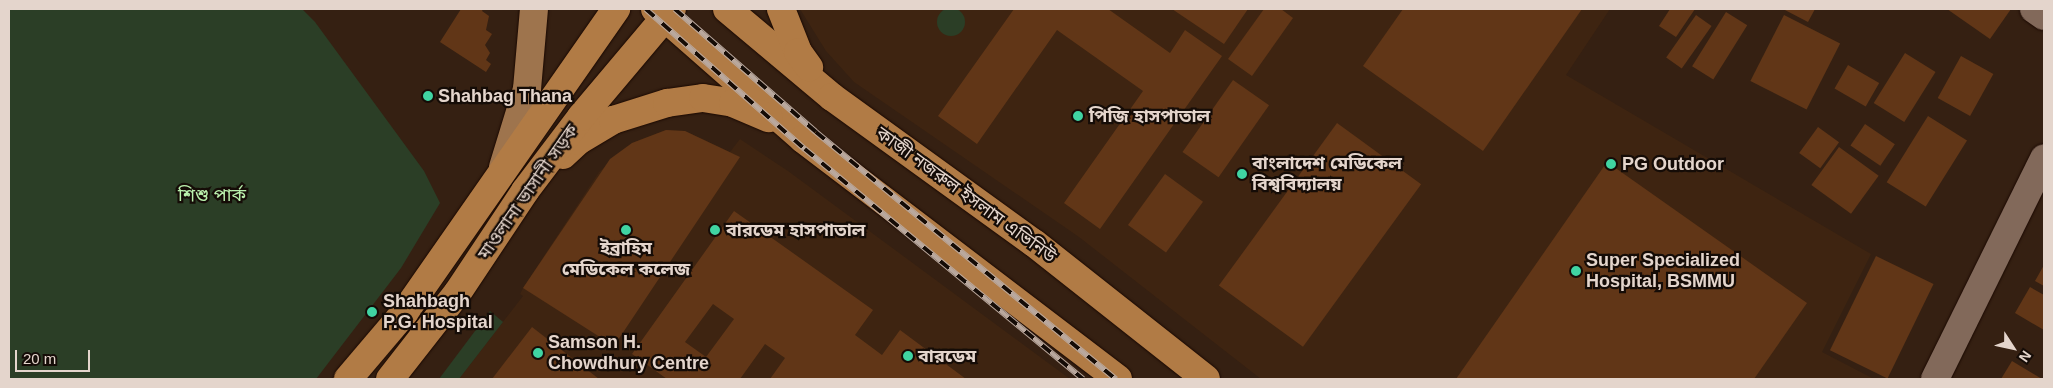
<!DOCTYPE html>
<meta charset="utf-8">
<style>
body{margin:0}
#map{position:relative;width:2053px;height:388px;overflow:hidden;background:#352012;font-family:Helvetica,"Noto Sans Bengali",sans-serif}
div>[style]{position:absolute}
[style*='--x']{left:calc(var(--x)*1px);top:calc(var(--y)*1px);width:calc(var(--w)*1px);rotate:calc(var(--a)*1deg)}
.built>*{inset:0;background:#3e2411}
.green>*{inset:0;background:#2b3e26}
.round{border-radius:50%}
.building>*{inset:0;background:#613617;transform-origin:0 0}
.roads{filter:drop-shadow(0 0 1px #1b0900) drop-shadow(0 0 1px #1b0900)}
.minor>*{height:28px;margin:-14px;padding:0 14px;transform-origin:14px;border-radius:14px;background:#82695a}
.major>*{height:28px;margin:-14px;padding:0 14px;transform-origin:14px;border-radius:14px;background:#9e744d}
.highway>*{height:28px;margin:-14px;padding:0 14px;transform-origin:14px;border-radius:14px;background:#b17b45}
.rail>*{height:5.5px;margin-top:-2.75px;transform-origin:0;background:repeating-linear-gradient(90deg,#150c07 0 11px,#b9a89e 0 22px);box-sizing:border-box;border-block:1px solid #b9a89e}
.dots>*{width:14px;height:14px;translate:-50% -50%;box-sizing:border-box;border:2px solid #150c07;border-radius:50%}
span{translate:-50% -50%;white-space:nowrap;text-align:center;line-height:1.15;-webkit-text-stroke:4.5px #150c07;paint-order:stroke}
.poi-label{font-size:18px;color:#e4d5cc;font-weight:700}
.left{translate:0 -50%;text-align:left}
.street-label{font-size:18px;color:#e4d5cc}
.park-label{font-size:18px;color:#baf1ad}
.frame{position:absolute;inset:0;border:10px solid #e4d5cc;pointer-events:none}
.north{position:absolute;left:1988px;top:323px;width:50px;height:50px;-webkit-text-stroke:4px #150c07;paint-order:stroke;rotate:125deg;font-size:14px;font-weight:700;line-height:20px;text-align:center;color:#e4d5cc}
.north::after{content:'';display:block;margin:auto;width:18px;height:22px;background:#e4d5cc;clip-path:polygon(50% 0,100% 100%,50% 72%,0 100%)}
.scale{position:absolute;left:15px;top:350px;width:75px;height:22px;box-sizing:border-box;border:2px solid #e4d5cc;border-top:0;padding-left:6px;font-size:15px;line-height:18px;white-space:nowrap;color:#e4d5cc;-webkit-text-stroke:4px #150c07;paint-order:stroke}
</style>
<div id="map">
<div class="built">
<div style="clip-path:polygon(800px 9px,1610px 9px,1566px 75px,1871px 254px,1822px 352px,1874px 379px,1261px 379px,1079px 237px,854px 82px,826px 51px)"></div>
<div style="clip-path:polygon(666px 130px,685px 131px,730px 152px,740px 139px,788px 171px,1070px 379px,459px 379px,523px 296px,520px 294px,523px 288px,599px 172px,632px 143px)"></div>
</div>
<div class="green">
<div class="round" style="left:937px;top:8px;width:28px;height:28px"></div>
<div style="clip-path:polygon(9px 9px,302px 9px,315px 22px,424px 171px,440px 203px,401px 268px,316px 379px,9px 379px)"></div>
<div style="clip-path:polygon(490px 311px,503px 322px,459px 379px,439px 379px)"></div>
</div>
<div class="building">
<div style="clip-path:polygon(461px 9px,483px 9px,482px 11px,489px 16px,486px 30px,492px 34px,485px 45px,490px 53px,486px 60px,491px 64px,486px 72px,440px 42px)"></div>
<div style="clip-path:polygon(1014px 9px,1108px 9px,1170px 53px,1185px 30px,1222px 56px,1100px 229px,1064px 203px,1143px 91px,1057px 30px,977px 144px,938px 116px)"></div>
<div style="clip-path:polygon(1172px 9px,1248px 9px,1224px 44px)"></div>
<div style="clip-path:polygon(1264px 9px,1281px 9px,1293px 18px,1252px 76px,1228px 59px)"></div>
<div style="clip-path:polygon(1403px 9px,1582px 9px,1483px 151px,1363px 66px)"></div>
<div style="clip-path:polygon(1670px 9px,1695px 9px,1676px 37px,1659px 26px)"></div>
<div style="clip-path:polygon(1783px 9px,1815px 9px,1808px 22px)"></div>
<div style="clip-path:polygon(1947px 9px,2011px 9px,1990px 39px)"></div>
<div style="left:1726px;top:12px;width:25px;height:64px;rotate:32deg"></div>
<div style="left:1696px;top:15px;width:19px;height:52px;rotate:35deg"></div>
<div style="left:1784px;top:15px;width:63px;height:74px;rotate:27deg"></div>
<div style="left:1905px;top:53px;width:36px;height:59px;rotate:32deg"></div>
<div style="left:1961px;top:56px;width:37px;height:48px;rotate:29deg"></div>
<div style="left:1848px;top:65px;width:36px;height:27px;rotate:30deg"></div>
<div style="left:1233px;top:80px;width:44px;height:88px;rotate:35deg"></div>
<div style="left:1928px;top:116px;width:46px;height:78px;rotate:32deg"></div>
<div style="left:1337px;top:123px;width:104px;height:201px;rotate:36deg"></div>
<div style="left:1865px;top:124px;width:36px;height:26px;rotate:34deg"></div>
<div style="left:1818px;top:127px;width:26px;height:32px;rotate:36deg"></div>
<div style="clip-path:polygon(666px 130px,685px 131px,740px 157px,614px 346px,523px 288px,610px 159px,632px 143px)"></div>
<div style="left:1839px;top:147px;width:49px;height:47px;rotate:36deg"></div>
<div style="clip-path:polygon(1607px 162px,1807px 303px,1754px 379px,1456px 379px)"></div>
<div style="left:1165px;top:174px;width:47px;height:63px;rotate:36deg"></div>
<div style="clip-path:polygon(evenodd,734px 211px,873px 310px,855px 335px,882px 355px,900px 330px,966px 379px,770px 379px,785px 358px,765px 344px,740px 379px,667px 379px,632px 354px,734px 211px,713px 304px,734px 319px,706px 357px,685px 342px,713px 304px)"></div>
<div style="left:1876px;top:256px;width:64px;height:105px;rotate:26deg"></div>
<div style="clip-path:polygon(2044px 265px,2044px 286px,2035px 281px)"></div>
<div style="clip-path:polygon(2030px 287px,2044px 295px,2044px 330px,2015px 313px)"></div>
<div style="clip-path:polygon(532px 327px,599px 379px,492px 379px)"></div>
<div style="clip-path:polygon(2012px 361px,2042px 379px,2001px 379px)"></div>
</div>
<div class="roads">
<div class="minor">
<div style="--x:2034;--y:9;--w:12;--a:35"></div>
<div style="--x:1935;--y:379;--w:246;--a:-63.7"></div>
</div>
<div class="major">
<div style="--x:503;--y:167;--w:82;--a:-72.9"></div>
<div style="--x:527;--y:89;--w:80;--a:-85"></div>
</div>
<div class="highway">
<div style="--x:655;--y:9;--w:197;--a:41.3"></div>
<div style="--x:803;--y:139;--w:396;--a:37.3"></div>
<div style="--x:727;--y:9;--w:137;--a:40"></div>
<div style="--x:832;--y:97;--w:249;--a:35.9"></div>
<div style="--x:1034;--y:243;--w:219;--a:38.3"></div>
<div style="--x:781;--y:9;--w:46;--a:68.4"></div>
<div style="--x:798;--y:52;--w:19;--a:54"></div>
<div style="--x:563;--y:155;--w:21;--a:-43"></div>
<div style="--x:578;--y:141;--w:41;--a:-31"></div>
<div style="--x:613;--y:120;--w:57;--a:-17.5"></div>
<div style="--x:667;--y:103;--w:36;--a:-8"></div>
<div style="--x:703;--y:98;--w:30;--a:9"></div>
<div style="--x:733;--y:103;--w:39;--a:23"></div>
<div style="--x:348;--y:379;--w:87;--a:-49.7"></div>
<div style="--x:404;--y:313;--w:371;--a:-55.1"></div>
<div style="--x:390;--y:379;--w:110;--a:-52"></div>
<div style="--x:458;--y:292;--w:121;--a:-56.4"></div>
<div style="--x:525;--y:191;--w:93;--a:-52.9"></div>
<div style="--x:581;--y:117;--w:141;--a:-49.9"></div>
</div>
</div>
<div class="rail">
<div style="--x:646;--y:9;--w:212;--a:41.4"></div>
<div style="--x:805;--y:149;--w:361;--a:39.6"></div>
<div style="--x:675;--y:9;--w:187;--a:41.1"></div>
<div style="--x:816;--y:132;--w:389;--a:39.5"></div>
</div>
<div class="dots">
<div style="left:428px;top:96px;background:#40d4a2"></div>
<div style="left:1078px;top:116px;background:#40d4a2"></div>
<div style="left:1611px;top:164px;background:#40d4a2"></div>
<div style="left:1242px;top:174px;background:#40d4a2"></div>
<div style="left:626px;top:230px;background:#40d4a2"></div>
<div style="left:715px;top:230px;background:#40d4a2"></div>
<div style="left:1576px;top:271px;background:#40d4a2"></div>
<div style="left:372px;top:312px;background:#40d4a2"></div>
<div style="left:538px;top:353px;background:#40d4a2"></div>
<div style="left:908px;top:356px;background:#40d4a2"></div>
</div>
<div class="poi-label">
<span class="left" style="left:438px;top:96px">Shahbag Thana</span>
<span class="left" style="left:1089px;top:116px">পিজি হাসপাতাল</span>
<span class="left" style="left:1252px;top:174px">বাংলাদেশ মেডিকেল<br>বিশ্ববিদ্যালয়</span>
<span class="left" style="left:1622px;top:164px">PG Outdoor</span>
<span class="left" style="left:726px;top:230px">বারডেম হাসপাতাল</span>
<span style="left:626px;top:259px">ইব্রাহিম<br>মেডিকেল কলেজ</span>
<span class="left" style="left:1586px;top:271px">Super Specialized<br>Hospital, BSMMU</span>
<span class="left" style="left:383px;top:312px">Shahbagh<br>P.G. Hospital</span>
<span class="left" style="left:548px;top:353px">Samson H.<br>Chowdhury Centre</span>
<span class="left" style="left:918px;top:356px">বারডেম</span>
</div>
<div class="street-label">
<span style="left:528px;top:192px;rotate:-55deg">মাওলানা ভাসানী সড়ক</span>
<span style="left:966px;top:195px;rotate:36deg">কাজী নজরুল ইসলাম এভিনিউ</span>
</div>
<div class="park-label">
<span style="left:212px;top:195px">শিশু পার্ক</span>
</div>
<div class="frame"></div>
<div class="north">N</div>
<div class="scale">20 m</div>
</div>
